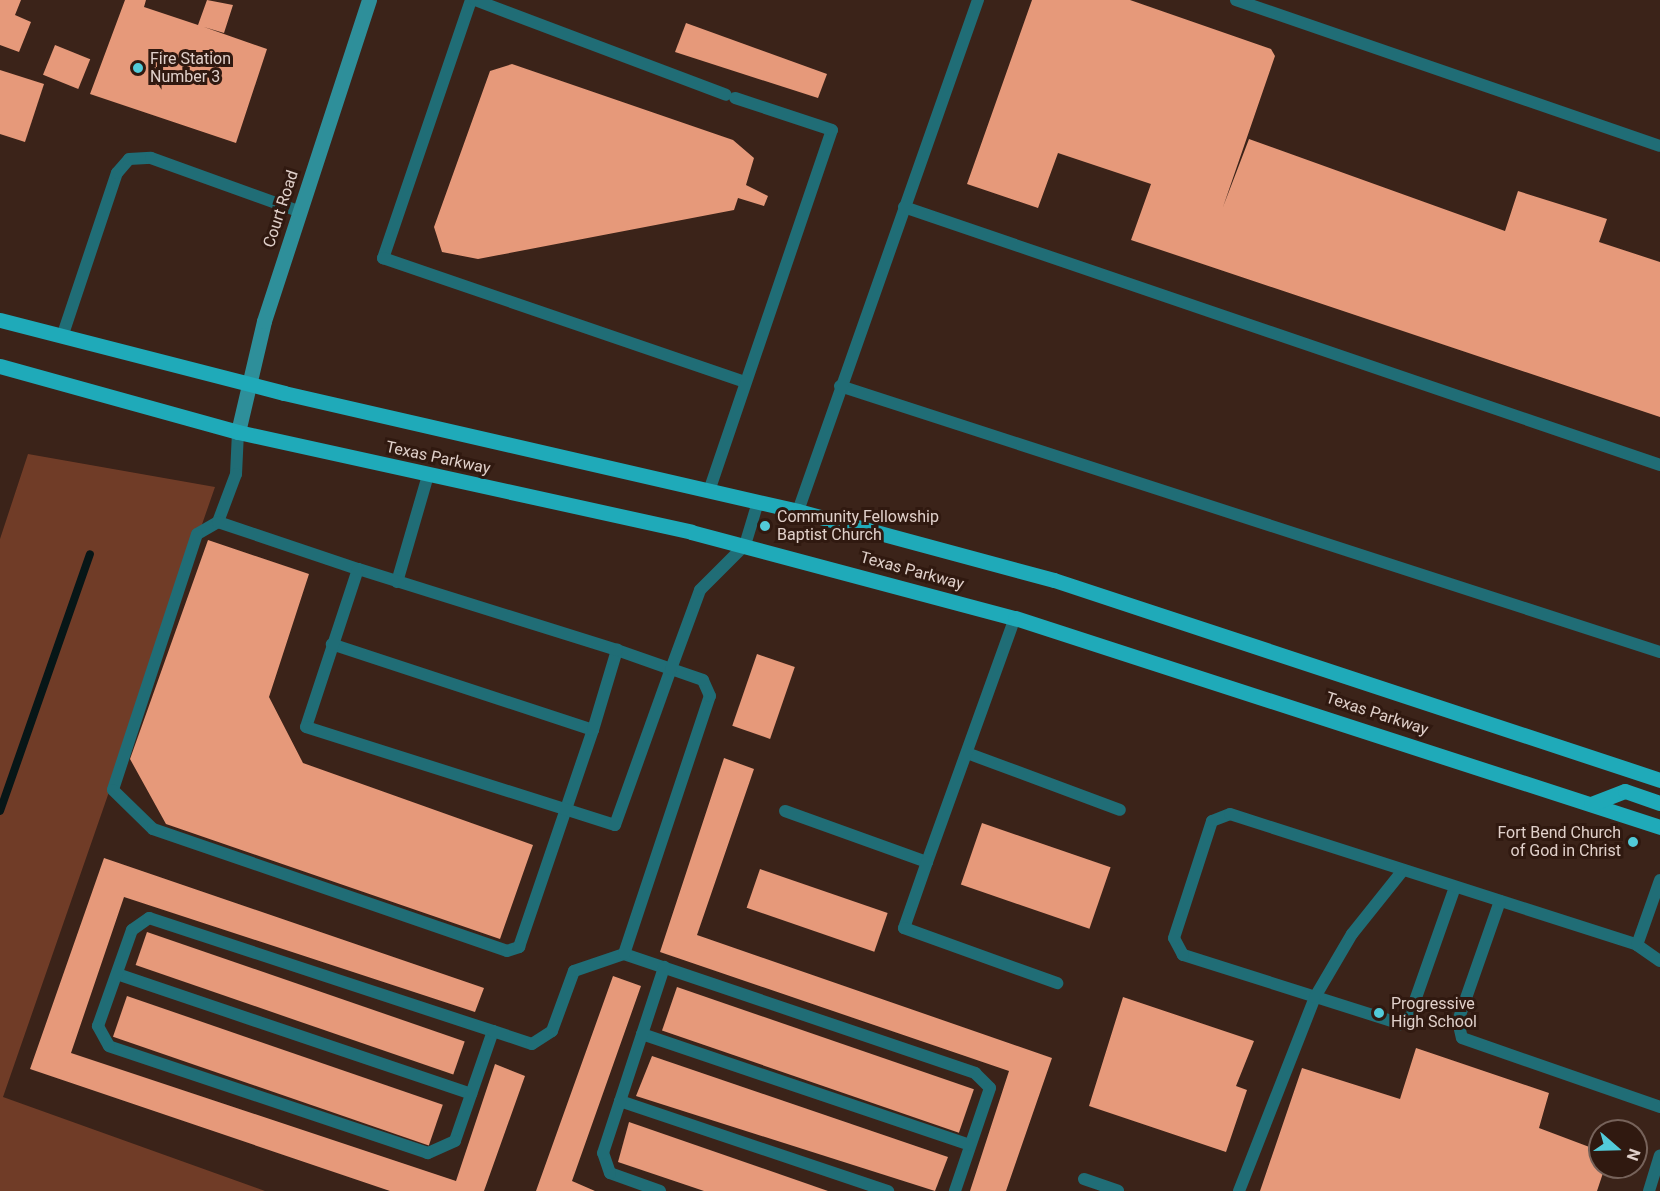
<!DOCTYPE html>
<style>
body{margin:0}
#map{position:relative;width:1660px;height:1191px;overflow:hidden;background:#3b2319;font-family:Roboto,sans-serif}
div>[style]{position:absolute}
[style*='--x']{left:calc(var(--x)*1px);top:calc(var(--y)*1px);width:calc(var(--w)*1px);rotate:calc(var(--a)*1deg)}
.green>*{inset:0;background:#703c27}
.stream>*{height:8px;margin:-4px;padding:0 4px;transform-origin:4px;border-radius:4px;background:#071617}
.building>*{inset:0;background:#e6997a;transform-origin:0 0}
.lane>*{height:12px;margin:-6px;padding:0 6px;transform-origin:6px;border-radius:6px;background:#206d76}
.secondary>*{height:15px;margin:-7.5px;padding:0 7.5px;transform-origin:7.5px;border-radius:7.5px;background:#2e8f9a}
.primary>*{height:15px;margin:-7.5px;padding:0 7.5px;transform-origin:7.5px;border-radius:7.5px;background:#1faab9}
.dots>*{width:16px;height:16px;translate:-50% -50%;box-sizing:border-box;border:3px solid #301910;border-radius:50%}
span{translate:-50% -50%;white-space:nowrap;text-align:center;line-height:1.15;-webkit-text-stroke:6px #301910;paint-order:stroke}
.poi-label{font-size:16px;color:#e0d0ca}
.left{translate:0 -50%;text-align:left}
.right{translate:-100% -50%;text-align:right}
.street-label{font-size:16px;color:#e0d0ca}
.north{position:absolute;left:1588px;top:1119px;width:60px;height:60px;box-sizing:border-box;background:#301910;border:2px solid #76625a;border-radius:50%;rotate:110deg;font-size:16px;font-weight:700;line-height:24px;text-align:center;color:#e0d0ca}
.north::after{content:'';display:block;margin:auto;width:21px;height:27px;background:#52cbd9;clip-path:polygon(50% 0,100% 100%,50% 72%,0 100%)}
</style>
<div id="map">
<div class="green">
<div style="clip-path:polygon(28px 454px,215px 487px,3px 1097px,265px 1191px,0 1191px,0 539px)"></div>
</div>
<div class="stream">
<div style="--x:0;--y:811;--w:272;--a:-70.7"></div>
</div>
<div class="building">
<div style="clip-path:polygon(0 0,21px 0,15px 15px,31px 22px,19px 52px,0 45px)"></div>
<div style="clip-path:polygon(125px 0,146px 0,144px 7px,198px 25px,207px 0,233px 5px,224px 33px,204px 27px,267px 49px,236px 143px,90px 94px)"></div>
<div style="clip-path:polygon(1032px 0,1130px 0,1271px 49px,1275px 56px,1223px 207px,1249px 139px,1505px 231px,1518px 191px,1607px 219px,1599px 242px,1660px 262px,1660px 417px,1131px 240px,1151px 184px,1058px 153px,1038px 208px,967px 184px)"></div>
<div style="clip-path:polygon(686px 23px,827px 74px,818px 98px,675px 52px)"></div>
<div style="left:55px;top:45px;width:38px;height:32px;rotate:22deg"></div>
<div style="clip-path:polygon(512px 64px,733px 140px,754px 158px,746px 185px,768px 196px,764px 206px,738px 198px,734px 210px,478px 259px,442px 252px,434px 227px,490px 71px)"></div>
<div style="clip-path:polygon(0 70px,44px 84px,25px 142px,0 134px)"></div>
<div style="clip-path:polygon(208px 540px,309px 574px,269px 697px,303px 763px,533px 845px,500px 939px,166px 824px,130px 759px)"></div>
<div style="left:757px;top:654px;width:40px;height:76px;rotate:19deg"></div>
<div style="clip-path:polygon(724px 758px,754px 769px,697px 935px,1052px 1058px,1006px 1191px,970px 1191px,1009px 1071px,660px 952px)"></div>
<div style="left:982px;top:823px;width:136px;height:65px;rotate:19deg"></div>
<div style="clip-path:polygon(104px 858px,484px 988px,475px 1012px,124px 897px,71px 1053px,456px 1181px,495px 1064px,525px 1076px,484px 1191px,390px 1191px,30px 1069px)"></div>
<div style="left:760px;top:869px;width:135px;height:41px;rotate:19deg"></div>
<div style="left:147px;top:932px;width:336px;height:35px;rotate:19deg"></div>
<div style="clip-path:polygon(613px 976px,641px 986px,572px 1181px,595px 1191px,536px 1191px)"></div>
<div style="left:677px;top:987px;width:314px;height:46px;rotate:19deg"></div>
<div style="left:127px;top:996px;width:334px;height:43px;rotate:19deg"></div>
<div style="clip-path:polygon(1123px 997px,1254px 1041px,1236px 1086px,1247px 1090px,1226px 1152px,1089px 1106px)"></div>
<div style="clip-path:polygon(1416px 1048px,1549px 1093px,1539px 1128px,1600px 1151px,1600px 1167px,1605px 1167px,1597px 1191px,1260px 1191px,1302px 1068px,1400px 1099px)"></div>
<div style="clip-path:polygon(652px 1056px,948px 1157px,935px 1191px,636px 1096px)"></div>
<div style="clip-path:polygon(629px 1122px,828px 1191px,704px 1191px,618px 1162px)"></div>
</div>
<div class="lane">
<div style="--x:471;--y:0;--w:273;--a:108.8"></div>
<div style="--x:383;--y:258;--w:383;--a:18.9"></div>
<div style="--x:475;--y:0;--w:268;--a:20.7"></div>
<div style="--x:1236;--y:0;--w:448;--a:19"></div>
<div style="--x:904;--y:207;--w:799;--a:18.84"></div>
<div style="--x:62;--y:337;--w:173;--a:-71.5"></div>
<div style="--x:117;--y:173;--w:18;--a:-49"></div>
<div style="--x:129;--y:159;--w:22;--a:-3"></div>
<div style="--x:151;--y:158;--w:156;--a:19.8"></div>
<div style="--x:840;--y:386;--w:862;--a:17.97"></div>
<div style="--x:238;--y:432;--w:42;--a:92.7"></div>
<div style="--x:236;--y:474;--w:51;--a:110.6"></div>
<div style="--x:218;--y:522;--w:24;--a:150"></div>
<div style="--x:197;--y:534;--w:269;--a:108.2"></div>
<div style="--x:113;--y:790;--w:56;--a:44.3"></div>
<div style="--x:153;--y:829;--w:374;--a:19"></div>
<div style="--x:507;--y:951;--w:13;--a:-18"></div>
<div style="--x:519;--y:947;--w:229;--a:-71.2"></div>
<div style="--x:593;--y:730;--w:275;--a:-161.8"></div>
<div style="--x:709;--y:491;--w:381;--a:-71.2"></div>
<div style="--x:832;--y:130;--w:102;--a:-161.7"></div>
<div style="--x:798;--y:511;--w:542;--a:-70.6"></div>
<div style="--x:218;--y:522;--w:148;--a:18.6"></div>
<div style="--x:397;--y:582;--w:111;--a:-73.8"></div>
<div style="--x:593;--y:730;--w:84;--a:-73.3"></div>
<div style="--x:967;--y:753;--w:163;--a:20.4"></div>
<div style="--x:785;--y:811;--w:151;--a:19.8"></div>
<div style="--x:927;--y:862;--w:259;--a:-70.2"></div>
<div style="--x:927;--y:862;--w:70;--a:109.2"></div>
<div style="--x:904;--y:928;--w:163;--a:19.8"></div>
<div style="--x:1455;--y:887;--w:136;--a:109.4"></div>
<div style="--x:1410;--y:1015;--w:13;--a:135"></div>
<div style="--x:1401;--y:1024;--w:229;--a:-162.4"></div>
<div style="--x:1183;--y:955;--w:19;--a:-118"></div>
<div style="--x:1174;--y:938;--w:123;--a:-72"></div>
<div style="--x:1212;--y:821;--w:19;--a:-21"></div>
<div style="--x:1230;--y:814;--w:428;--a:17.8"></div>
<div style="--x:1637;--y:945;--w:28;--a:35"></div>
<div style="--x:1500;--y:901;--w:127;--a:109.3"></div>
<div style="--x:1458;--y:1021;--w:17;--a:77"></div>
<div style="--x:1462;--y:1038;--w:210;--a:19.2"></div>
<div style="--x:1637;--y:945;--w:69;--a:-70.5"></div>
<div style="--x:624;--y:954;--w:371;--a:18.7"></div>
<div style="--x:975;--y:1073;--w:21;--a:45"></div>
<div style="--x:990;--y:1088;--w:109;--a:108.8"></div>
<div style="--x:117;--y:974;--w:374;--a:18.7"></div>
<div style="--x:493;--y:1031;--w:116;--a:109.1"></div>
<div style="--x:455;--y:1141;--w:30;--a:156"></div>
<div style="--x:428;--y:1153;--w:336;--a:-161.5"></div>
<div style="--x:109;--y:1046;--w:23;--a:-119"></div>
<div style="--x:98;--y:1026;--w:102;--a:-70.5"></div>
<div style="--x:132;--y:930;--w:21;--a:-35"></div>
<div style="--x:149;--y:918;--w:362;--a:18.2"></div>
<div style="--x:493;--y:1031;--w:41;--a:18.4"></div>
<div style="--x:532;--y:1044;--w:24;--a:-33"></div>
<div style="--x:552;--y:1031;--w:64;--a:-69.9"></div>
<div style="--x:574;--y:971;--w:53;--a:-18.8"></div>
<div style="--x:624;--y:954;--w:272;--a:-71.6"></div>
<div style="--x:710;--y:696;--w:17;--a:-114"></div>
<div style="--x:703;--y:680;--w:34;--a:-161"></div>
<div style="--x:671;--y:669;--w:57;--a:-160.6"></div>
<div style="--x:617;--y:650;--w:271;--a:-162.6"></div>
<div style="--x:358;--y:569;--w:166;--a:108.2"></div>
<div style="--x:306;--y:727;--w:324;--a:17.6"></div>
<div style="--x:615;--y:825;--w:166;--a:-70.3"></div>
<div style="--x:671;--y:669;--w:84;--a:-69.8"></div>
<div style="--x:700;--y:590;--w:64;--a:-45"></div>
<div style="--x:745;--y:545;--w:45;--a:-73.2"></div>
<div style="--x:642;--y:1034;--w:346;--a:18.7"></div>
<div style="--x:620;--y:1101;--w:283;--a:18.6"></div>
<div style="--x:1084;--y:1179;--w:36;--a:19"></div>
<div style="--x:660;--y:1191;--w:53;--a:-160.2"></div>
<div style="--x:610;--y:1173;--w:21;--a:-109"></div>
<div style="--x:603;--y:1153;--w:196;--a:-71.8"></div>
<div style="--x:1239;--y:1191;--w:208;--a:-68.6"></div>
<div style="--x:1315;--y:997;--w:73;--a:-59.6"></div>
<div style="--x:1352;--y:934;--w:82;--a:-51.4"></div>
<div style="--x:1649;--y:1191;--w:37;--a:-73"></div>
</div>
<div class="secondary">
<div style="--x:238;--y:432;--w:114;--a:-76.8"></div>
<div style="--x:264;--y:321;--w:338;--a:-71.9"></div>
</div>
<div class="primary">
<div style="--x:0;--y:320;--w:293;--a:14.4"></div>
<div style="--x:284;--y:393;--w:527;--a:12.93"></div>
<div style="--x:798;--y:511;--w:265;--a:15.1"></div>
<div style="--x:1054;--y:580;--w:638;--a:18.26"></div>
<div style="--x:0;--y:366;--w:247;--a:15.5"></div>
<div style="--x:238;--y:432;--w:464;--a:12.4"></div>
<div style="--x:691;--y:532;--w:335;--a:14.9"></div>
<div style="--x:1015;--y:618;--w:678;--a:17.95"></div>
<div style="--x:1591;--y:804;--w:36;--a:-21"></div>
<div style="--x:1625;--y:791;--w:37;--a:19"></div>
</div>
<div class="dots">
<div style="left:138px;top:68px;background:#52cbd9"></div>
<div style="left:765px;top:526px;background:#52cbd9"></div>
<div style="left:1633px;top:842px;background:#52cbd9"></div>
<div style="left:1379px;top:1013px;background:#52cbd9"></div>
</div>
<div class="poi-label">
<span class="left" style="left:150px;top:68px">Fire Station<br>Number 3</span>
<span class="left" style="left:777px;top:526px">Community Fellowship<br>Baptist Church</span>
<span class="right" style="left:1621px;top:842px">Fort Bend Church<br>of God in Christ</span>
<span class="left" style="left:1391px;top:1013px">Progressive<br>High School</span>
</div>
<div class="street-label">
<span style="left:281px;top:209px;rotate:-72deg">Court Road</span>
<span style="left:438px;top:458px;rotate:12deg">Texas Parkway</span>
<span style="left:912px;top:571px;rotate:15deg">Texas Parkway</span>
<span style="left:1377px;top:714px;rotate:18deg">Texas Parkway</span>
</div>
<div class="north">N</div>
</div>
